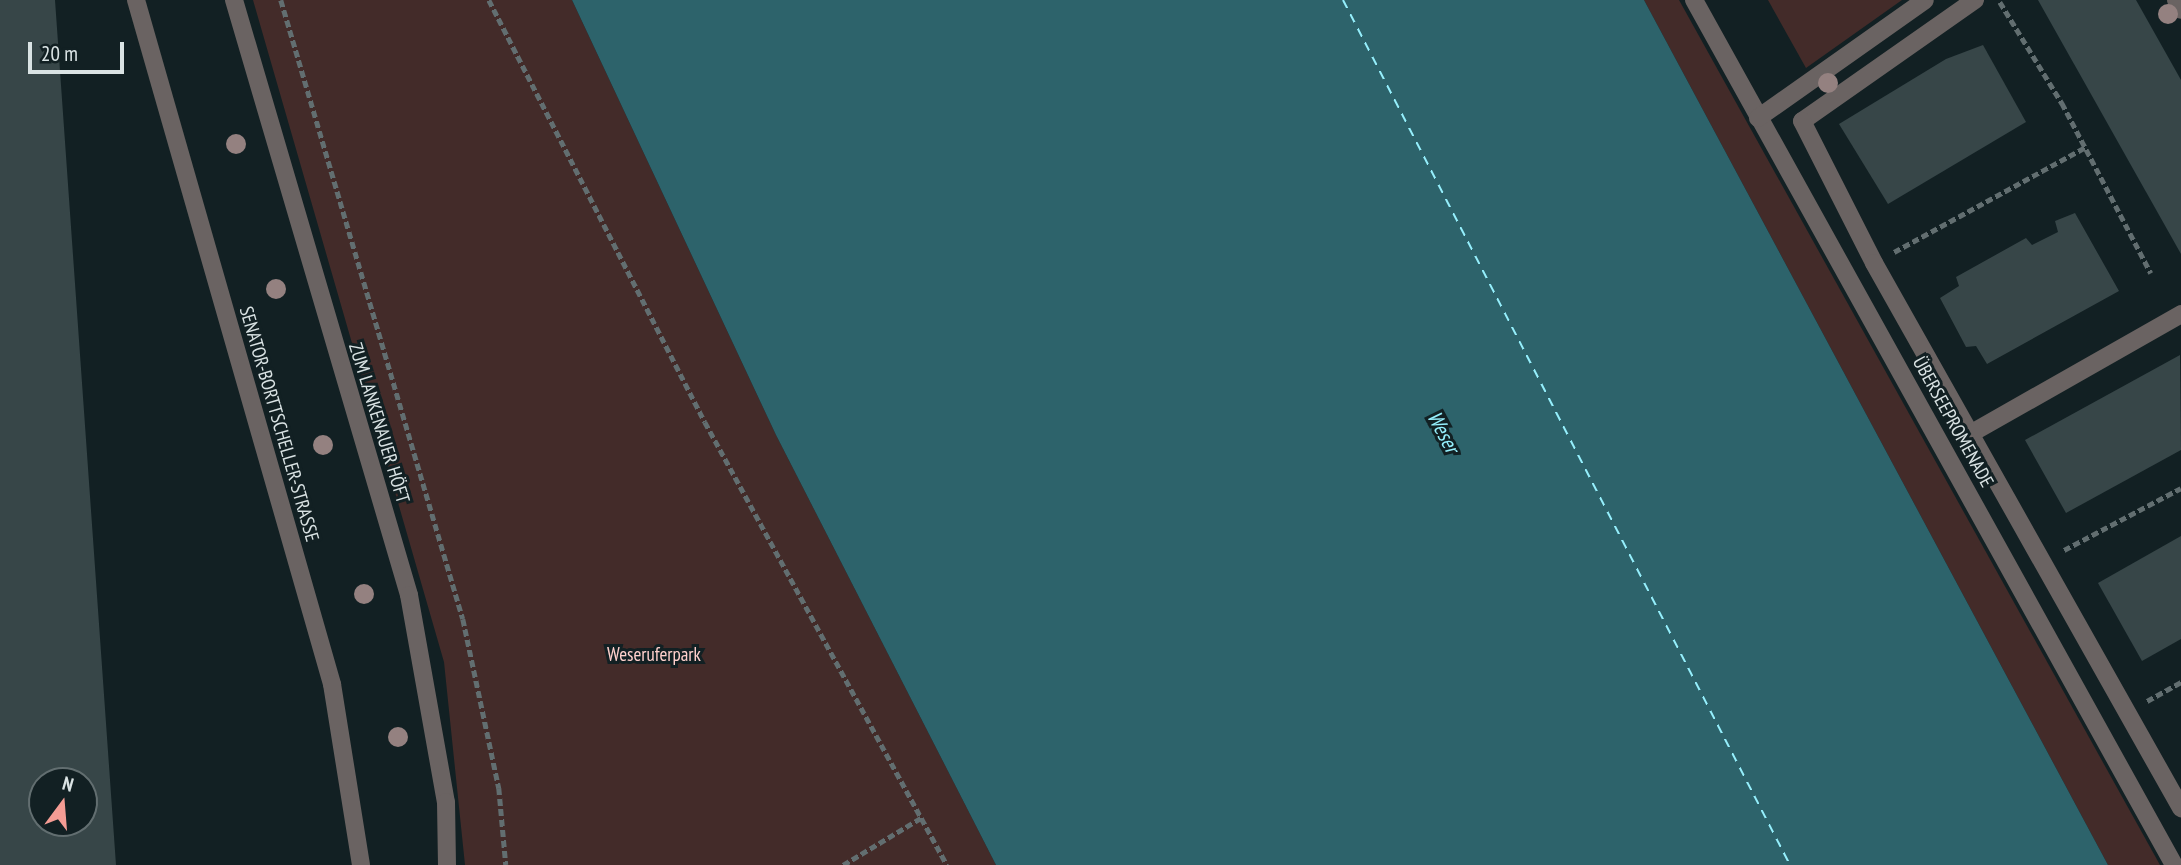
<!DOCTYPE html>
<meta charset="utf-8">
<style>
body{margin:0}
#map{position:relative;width:2181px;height:865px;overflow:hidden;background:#122023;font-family:"PT Sans Narrow",sans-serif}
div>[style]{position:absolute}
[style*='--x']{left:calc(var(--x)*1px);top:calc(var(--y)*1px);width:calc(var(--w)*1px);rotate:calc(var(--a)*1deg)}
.green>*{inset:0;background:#432b29}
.water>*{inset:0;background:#2d636b}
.ferry>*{height:2px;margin-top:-1px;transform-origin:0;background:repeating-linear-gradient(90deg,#95effc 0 9px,transparent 0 16px)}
.building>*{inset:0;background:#374648}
.path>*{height:4.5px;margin-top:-2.25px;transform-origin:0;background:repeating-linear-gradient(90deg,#626e70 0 7px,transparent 0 10.5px)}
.pedestrian>*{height:18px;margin:-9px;padding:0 9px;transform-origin:9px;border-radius:9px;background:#6a6362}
.minor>*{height:18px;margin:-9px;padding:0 9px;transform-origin:9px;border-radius:9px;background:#6a6362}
.trees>*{width:20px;height:20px;margin:-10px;border-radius:50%;background:#948180}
span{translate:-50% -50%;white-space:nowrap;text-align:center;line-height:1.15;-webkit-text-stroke:6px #122023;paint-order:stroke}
.street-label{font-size:19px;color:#dae3e4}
.park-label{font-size:19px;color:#ffd0cc}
.water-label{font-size:21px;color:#95effc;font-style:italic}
.north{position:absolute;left:28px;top:767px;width:70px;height:70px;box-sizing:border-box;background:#122023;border:2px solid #626e70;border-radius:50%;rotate:16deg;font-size:19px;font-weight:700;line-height:28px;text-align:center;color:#dae3e4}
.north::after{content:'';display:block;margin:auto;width:24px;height:32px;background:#f59c94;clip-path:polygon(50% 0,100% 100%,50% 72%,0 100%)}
.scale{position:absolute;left:28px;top:42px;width:96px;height:32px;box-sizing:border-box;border:4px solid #dae3e4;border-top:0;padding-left:9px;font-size:21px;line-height:24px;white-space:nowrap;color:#dae3e4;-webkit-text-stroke:5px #122023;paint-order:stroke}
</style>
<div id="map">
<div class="green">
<div style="clip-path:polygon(253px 0,572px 0,776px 435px,996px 865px,465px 865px,444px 662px)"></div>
<div style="clip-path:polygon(1644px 0,1679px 0,2160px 865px,2108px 865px)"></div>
<div style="clip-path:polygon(1768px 0,1902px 0,1806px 68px)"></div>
</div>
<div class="water">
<div style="clip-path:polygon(572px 0,1644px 0,2108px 865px,996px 865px,776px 435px)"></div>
</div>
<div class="ferry">
<div style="--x:1343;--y:0;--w:974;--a:62.67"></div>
</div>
<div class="building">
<div style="clip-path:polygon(evenodd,0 0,55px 0,116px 865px,0 865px,0 0,42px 781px,84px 781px,84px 823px,42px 823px,42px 781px)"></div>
<div style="clip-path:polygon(2038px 0,2136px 0,2181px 80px,2181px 254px)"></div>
<div style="clip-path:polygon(1983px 45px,2026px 122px,1888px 204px,1839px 124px,1946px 59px)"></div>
<div style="clip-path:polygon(2075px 213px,2119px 291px,1987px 364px,1976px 346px,1966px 347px,1940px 298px,1959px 286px,1956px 277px,2026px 238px,2032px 245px,2058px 232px,2055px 221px)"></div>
<div style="clip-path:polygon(2180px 355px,2181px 450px,2066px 513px,2025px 440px)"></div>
<div style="clip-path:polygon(2181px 536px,2181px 639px,2142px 661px,2098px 583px)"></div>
</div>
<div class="path">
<div style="--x:281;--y:0;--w:645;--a:73.62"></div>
<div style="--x:463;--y:619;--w:173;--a:78"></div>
<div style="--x:499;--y:788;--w:77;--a:84.8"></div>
<div style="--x:489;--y:0;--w:474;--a:62.9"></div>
<div style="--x:705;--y:422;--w:505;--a:61.35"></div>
<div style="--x:2000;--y:2;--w:119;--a:58.5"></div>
<div style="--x:2062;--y:103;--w:192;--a:62.4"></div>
<div style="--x:1894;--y:252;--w:219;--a:-28.7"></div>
<div style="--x:2064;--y:550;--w:132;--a:-27.9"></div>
<div style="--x:2147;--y:701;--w:39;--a:-29"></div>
<div style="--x:843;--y:865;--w:91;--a:-31.1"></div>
</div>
<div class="pedestrian">
<div style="--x:1694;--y:0;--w:989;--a:60.97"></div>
<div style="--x:1758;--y:118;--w:204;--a:-35.2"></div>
</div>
<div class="minor">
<div style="--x:136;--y:0;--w:712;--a:74.01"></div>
<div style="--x:332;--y:684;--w:183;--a:80.9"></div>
<div style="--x:234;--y:0;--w:620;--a:73.61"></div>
<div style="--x:409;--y:595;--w:210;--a:79.9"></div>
<div style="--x:446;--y:802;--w:63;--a:89.1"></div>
<div style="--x:1975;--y:0;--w:211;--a:145"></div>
<div style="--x:1802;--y:121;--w:159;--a:63.1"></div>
<div style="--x:1874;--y:263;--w:626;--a:60.61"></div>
<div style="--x:2176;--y:0;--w:11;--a:63"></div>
<div style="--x:1970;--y:434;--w:243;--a:-29.6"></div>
</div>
<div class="trees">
<div style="left:2168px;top:14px"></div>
<div style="left:1828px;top:83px"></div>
<div style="left:236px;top:144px"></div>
<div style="left:276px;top:289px"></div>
<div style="left:323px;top:445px"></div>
<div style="left:364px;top:594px"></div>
<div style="left:398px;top:737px"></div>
</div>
<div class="street-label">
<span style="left:1953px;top:422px;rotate:61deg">ÜBERSEEPROMENADE</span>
<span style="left:379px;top:423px;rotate:73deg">ZUM LANKENAUER HÖFT</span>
<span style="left:279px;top:424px;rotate:74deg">SENATOR-BORTTSCHELLER-STRASSE</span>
</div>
<div class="park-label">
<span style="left:654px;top:655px">Weseruferpark</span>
</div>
<div class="water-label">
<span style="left:1443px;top:432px;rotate:62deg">Weser</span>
</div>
<div class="north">N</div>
<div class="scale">20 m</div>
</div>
